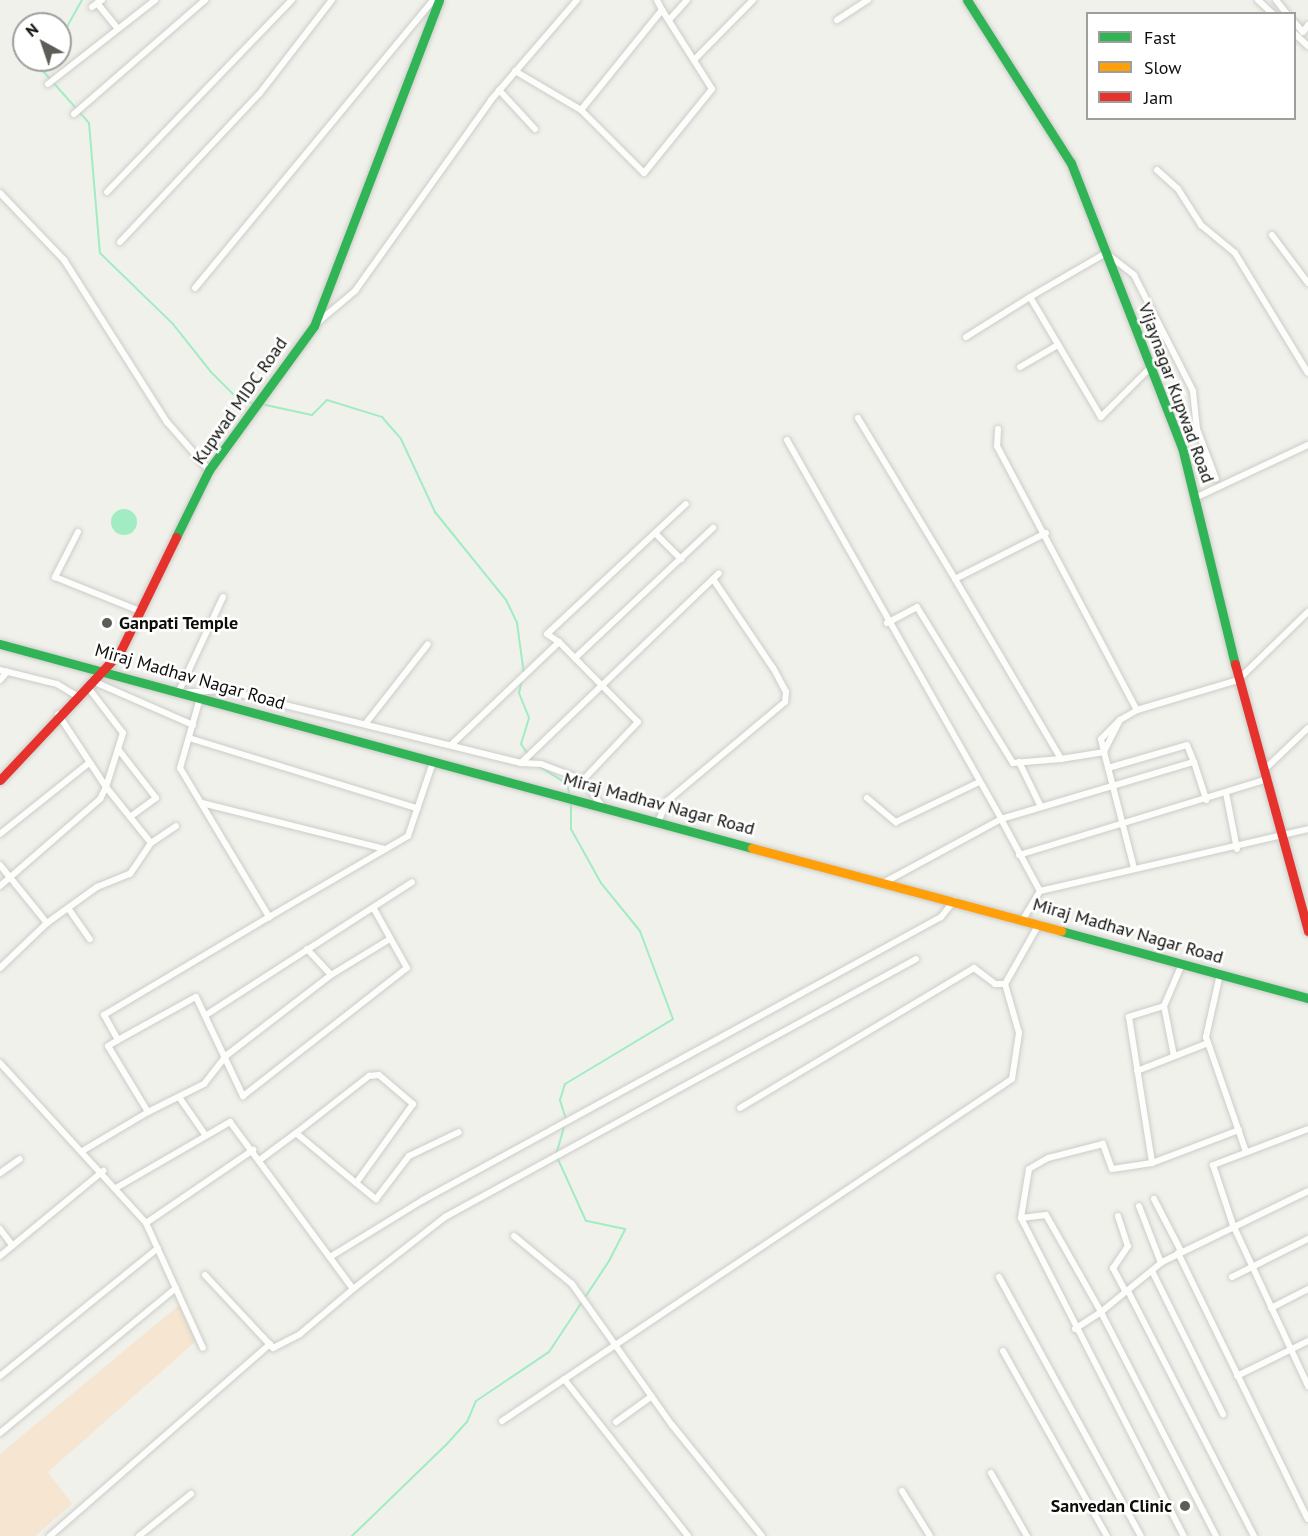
<!DOCTYPE html>
<style>
body{margin:0}
#map{position:relative;width:1308px;height:1536px;overflow:hidden;background:#f1f1ec;font-family:"PT Sans",sans-serif}
div>[style]{position:absolute}
[style*='--x']{left:calc(var(--x)*1px);top:calc(var(--y)*1px);width:calc(var(--w)*1px);rotate:calc(var(--a)*1deg)}
.green>*{inset:0;background:#f5e5d1}
.water>*{inset:0;background:#a1ecc3}
.round{border-radius:50%}
.stream>*{height:2px;margin:-1px;padding:0 1px;transform-origin:1px;border-radius:1px;background:#a1ecc3}
.roads{filter:drop-shadow(0 0 2px #ccccc8) drop-shadow(0 0 2px #ccccc8)}
.street>*{height:6px;margin:-3px;padding:0 3px;transform-origin:3px;border-radius:3px;background:#fdfdfc}
.fast>*{height:9px;margin:-4.5px;padding:0 4.5px;transform-origin:4.5px;border-radius:4.5px;background:#30b455}
.slow>*{height:9px;margin:-4.5px;padding:0 4.5px;transform-origin:4.5px;border-radius:4.5px;background:#ff9f0a}
.jam>*{height:9px;margin:-4.5px;padding:0 4.5px;transform-origin:4.5px;border-radius:4.5px;background:#e5322d}
.dots>*{width:16px;height:16px;translate:-50% -50%;box-sizing:border-box;border:3px solid #fff;border-radius:50%}
span{translate:-50% -50%;white-space:nowrap;text-align:center;line-height:1.15;-webkit-text-stroke:5px #fff;paint-order:stroke}
.street-label{font-size:18px;color:#0d0d09}
.poi-label{font-size:18px;color:#0d0d09;font-weight:700}
.left{translate:0 -50%;text-align:left}
.right{translate:-100% -50%;text-align:right}
.legend{position:absolute;left:1086px;top:12px;width:210px;height:108px;box-sizing:border-box;background:#fff;border:2px solid #9e9e9d;margin:0;padding:8px 10px;list-style:none;font-size:18px;color:#0d0d09}
.legend li{display:flex;align-items:center;gap:12px;height:30px}
.legend b{width:30px;border:2px solid #9e9e9d}
.north{position:absolute;left:12px;top:12px;width:60px;height:60px;box-sizing:border-box;background:#fff;border:2px solid #9e9e9d;border-radius:50%;rotate:320deg;font-size:16px;font-weight:700;line-height:24px;text-align:center;color:#0d0d09}
.north::after{content:'';display:block;margin:auto;width:21px;height:27px;background:#5d5d58;clip-path:polygon(50% 0,100% 100%,50% 72%,0 100%)}
</style>
<div id="map">
<div class="green">
<div style="clip-path:polygon(179px 1305px,196px 1341px,48px 1472px,72px 1504px,35px 1536px,0 1536px,0 1454px)"></div>
</div>
<div class="water">
<div class="round" style="left:111px;top:509px;width:26px;height:26px"></div>
</div>
<div class="stream">
<div style="--x:60;--y:39;--w:45;--a:-60.6"></div>
<div style="--x:45;--y:60;--w:11;--a:100"></div>
<div style="--x:43;--y:71;--w:69;--a:48.5"></div>
<div style="--x:89;--y:123;--w:130;--a:85.2"></div>
<div style="--x:100;--y:253;--w:102;--a:44.2"></div>
<div style="--x:173;--y:324;--w:61;--a:51.6"></div>
<div style="--x:211;--y:372;--w:38;--a:45"></div>
<div style="--x:238;--y:399;--w:15;--a:16"></div>
<div style="--x:261;--y:404;--w:52;--a:12.2"></div>
<div style="--x:312;--y:415;--w:21;--a:-45"></div>
<div style="--x:327;--y:400;--w:58;--a:17.2"></div>
<div style="--x:382;--y:417;--w:29;--a:49"></div>
<div style="--x:401;--y:439;--w:81;--a:65"></div>
<div style="--x:435;--y:512;--w:113;--a:51.1"></div>
<div style="--x:506;--y:600;--w:25;--a:64"></div>
<div style="--x:517;--y:623;--w:51;--a:82.2"></div>
<div style="--x:522;--y:679;--w:14;--a:102"></div>
<div style="--x:519;--y:693;--w:27;--a:68"></div>
<div style="--x:529;--y:718;--w:27;--a:107"></div>
<div style="--x:521;--y:744;--w:22;--a:56"></div>
<div style="--x:537;--y:765;--w:36;--a:32"></div>
<div style="--x:567;--y:784;--w:13;--a:77"></div>
<div style="--x:566;--y:1119;--w:20;--a:-108"></div>
<div style="--x:560;--y:1100;--w:17;--a:-73"></div>
<div style="--x:565;--y:1084;--w:126;--a:-31"></div>
<div style="--x:673;--y:1019;--w:94;--a:-110.6"></div>
<div style="--x:640;--y:931;--w:62;--a:-129.1"></div>
<div style="--x:601;--y:883;--w:62;--a:-119.1"></div>
<div style="--x:571;--y:829;--w:27;--a:-90"></div>
<div style="--x:352;--y:1536;--w:131;--a:-44.1"></div>
<div style="--x:446;--y:1445;--w:31;--a:-48"></div>
<div style="--x:467;--y:1422;--w:23;--a:-67"></div>
<div style="--x:476;--y:1401;--w:88;--a:-33.9"></div>
<div style="--x:549;--y:1352;--w:109;--a:-56.6"></div>
<div style="--x:609;--y:1261;--w:36;--a:-63"></div>
<div style="--x:625;--y:1229;--w:40;--a:-168"></div>
<div style="--x:586;--y:1221;--w:72;--a:-114.4"></div>
<div style="--x:556;--y:1155;--w:32;--a:-74"></div>
</div>
<div class="roads">
<div class="street">
<div style="--x:1258;--y:0;--w:21;--a:43"></div>
<div style="--x:1276;--y:0;--w:18;--a:52"></div>
<div style="--x:97;--y:3;--w:33;--a:51"></div>
<div style="--x:92;--y:7;--w:12;--a:-35"></div>
<div style="--x:669;--y:20;--w:27;--a:-48"></div>
<div style="--x:837;--y:20;--w:37;--a:-33"></div>
<div style="--x:1294;--y:22;--w:13;--a:48"></div>
<div style="--x:1303;--y:32;--w:9;--a:-54"></div>
<div style="--x:1294;--y:33;--w:19;--a:43"></div>
<div style="--x:694;--y:60;--w:84;--a:-45.5"></div>
<div style="--x:515;--y:71;--w:77;--a:30.6"></div>
<div style="--x:581;--y:110;--w:129;--a:-51"></div>
<div style="--x:662;--y:10;--w:11;--a:-117"></div>
<div style="--x:48;--y:84;--w:136;--a:-38.1"></div>
<div style="--x:499;--y:90;--w:53;--a:47.3"></div>
<div style="--x:581;--y:110;--w:89;--a:45"></div>
<div style="--x:644;--y:173;--w:108;--a:-51"></div>
<div style="--x:712;--y:89;--w:93;--a:-122.3"></div>
<div style="--x:74;--y:114;--w:174;--a:-41"></div>
<div style="--x:1157;--y:170;--w:28;--a:42"></div>
<div style="--x:1178;--y:189;--w:43;--a:57.4"></div>
<div style="--x:1201;--y:225;--w:44;--a:39.5"></div>
<div style="--x:1235;--y:253;--w:140;--a:58.7"></div>
<div style="--x:107;--y:192;--w:267;--a:-46.1"></div>
<div style="--x:0;--y:193;--w:93;--a:46.3"></div>
<div style="--x:64;--y:260;--w:192;--a:57.6"></div>
<div style="--x:167;--y:422;--w:64;--a:48.8"></div>
<div style="--x:1272;--y:235;--w:60;--a:53.1"></div>
<div style="--x:120;--y:242;--w:204;--a:-46.8"></div>
<div style="--x:260;--y:93;--w:118;--a:-52.3"></div>
<div style="--x:195;--y:288;--w:374;--a:-50.4"></div>
<div style="--x:317;--y:323;--w:50;--a:-40.1"></div>
<div style="--x:355;--y:291;--w:234;--a:-54.5"></div>
<div style="--x:491;--y:100;--w:132;--a:-49.3"></div>
<div style="--x:966;--y:337;--w:75;--a:-32"></div>
<div style="--x:1020;--y:367;--w:44;--a:-30.1"></div>
<div style="--x:1151;--y:367;--w:71;--a:135"></div>
<div style="--x:1101;--y:417;--w:139;--a:-120.6"></div>
<div style="--x:1030;--y:297;--w:88;--a:-30.1"></div>
<div style="--x:1106;--y:253;--w:36;--a:38"></div>
<div style="--x:1134;--y:275;--w:130;--a:63"></div>
<div style="--x:1193;--y:391;--w:38;--a:84"></div>
<div style="--x:1197;--y:429;--w:53;--a:69.2"></div>
<div style="--x:858;--y:418;--w:188;--a:58.9"></div>
<div style="--x:998;--y:429;--w:17;--a:93"></div>
<div style="--x:997;--y:446;--w:299;--a:62.1"></div>
<div style="--x:787;--y:440;--w:435;--a:60.5"></div>
<div style="--x:1001;--y:819;--w:201;--a:-16.5"></div>
<div style="--x:1194;--y:762;--w:40;--a:72"></div>
<div style="--x:1197;--y:497;--w:123;--a:-25.1"></div>
<div style="--x:78;--y:532;--w:51;--a:117.1"></div>
<div style="--x:55;--y:577;--w:88;--a:21.9"></div>
<div style="--x:655;--y:533;--w:37;--a:45"></div>
<div style="--x:1046;--y:533;--w:102;--a:153.2"></div>
<div style="--x:955;--y:579;--w:209;--a:59.5"></div>
<div style="--x:1061;--y:759;--w:44;--a:-9.2"></div>
<div style="--x:1104;--y:752;--w:120;--a:75.5"></div>
<div style="--x:223;--y:597;--w:106;--a:115.1"></div>
<div style="--x:178;--y:693;--w:46;--a:-3.7"></div>
<div style="--x:224;--y:690;--w:306;--a:13.8"></div>
<div style="--x:521;--y:763;--w:20;--a:3"></div>
<div style="--x:541;--y:764;--w:45;--a:20.9"></div>
<div style="--x:583;--y:780;--w:31;--a:54"></div>
<div style="--x:887;--y:623;--w:34;--a:-28"></div>
<div style="--x:917;--y:607;--w:183;--a:58.4"></div>
<div style="--x:1013;--y:763;--w:48;--a:-4.8"></div>
<div style="--x:559;--y:642;--w:112;--a:45.4"></div>
<div style="--x:638;--y:722;--w:80;--a:133.5"></div>
<div style="--x:575;--y:658;--w:190;--a:-43.3"></div>
<div style="--x:0;--y:670;--w:59;--a:13.8"></div>
<div style="--x:57;--y:684;--w:26;--a:31"></div>
<div style="--x:0;--y:680;--w:11;--a:-49"></div>
<div style="--x:97;--y:683;--w:105;--a:23.6"></div>
<div style="--x:90;--y:690;--w:54;--a:52.5"></div>
<div style="--x:123;--y:733;--w:57;--a:107.5"></div>
<div style="--x:106;--y:787;--w:72;--a:51.2"></div>
<div style="--x:200;--y:698;--w:73;--a:105.9"></div>
<div style="--x:180;--y:768;--w:174;--a:59.1"></div>
<div style="--x:269;--y:917;--w:161;--a:-30.2"></div>
<div style="--x:408;--y:836;--w:78;--a:-71.3"></div>
<div style="--x:1120;--y:720;--w:36;--a:117"></div>
<div style="--x:1104;--y:752;--w:13;--a:-103"></div>
<div style="--x:1101;--y:739;--w:27;--a:-45"></div>
<div style="--x:1120;--y:720;--w:20;--a:-30"></div>
<div style="--x:1137;--y:710;--w:105;--a:-16.5"></div>
<div style="--x:1238;--y:680;--w:98;--a:-44.2"></div>
<div style="--x:366;--y:723;--w:100;--a:-51.9"></div>
<div style="--x:189;--y:738;--w:239;--a:17.1"></div>
<div style="--x:451;--y:745;--w:149;--a:-43.6"></div>
<div style="--x:559;--y:642;--w:14;--a:-146"></div>
<div style="--x:547;--y:634;--w:190;--a:-43.1"></div>
<div style="--x:118;--y:749;--w:62;--a:52.2"></div>
<div style="--x:156;--y:798;--w:32;--a:144"></div>
<div style="--x:1019;--y:762;--w:50;--a:63.9"></div>
<div style="--x:521;--y:763;--w:274;--a:-43.8"></div>
<div style="--x:1108;--y:768;--w:82;--a:-16.2"></div>
<div style="--x:1187;--y:745;--w:18;--a:68"></div>
<div style="--x:1263;--y:771;--w:62;--a:-43.7"></div>
<div style="--x:1226;--y:793;--w:57;--a:78.9"></div>
<div style="--x:867;--y:798;--w:38;--a:40"></div>
<div style="--x:896;--y:822;--w:92;--a:-25.7"></div>
<div style="--x:202;--y:803;--w:189;--a:14.1"></div>
<div style="--x:659;--y:820;--w:21;--a:-67"></div>
<div style="--x:667;--y:801;--w:154;--a:-40"></div>
<div style="--x:785;--y:702;--w:10;--a:-84"></div>
<div style="--x:786;--y:692;--w:27;--a:-118"></div>
<div style="--x:773;--y:668;--w:107;--a:-124"></div>
<div style="--x:0;--y:834;--w:114;--a:-38.6"></div>
<div style="--x:1019;--y:855;--w:257;--a:-17"></div>
<div style="--x:0;--y:865;--w:75;--a:51"></div>
<div style="--x:885;--y:882;--w:132;--a:-28.5"></div>
<div style="--x:1001;--y:819;--w:82;--a:61.6"></div>
<div style="--x:1040;--y:891;--w:31;--a:121"></div>
<div style="--x:0;--y:886;--w:133;--a:-41"></div>
<div style="--x:100;--y:799;--w:13;--a:-63"></div>
<div style="--x:106;--y:787;--w:87;--a:-123.3"></div>
<div style="--x:1040;--y:891;--w:275;--a:-13"></div>
<div style="--x:68;--y:908;--w:38;--a:55"></div>
<div style="--x:307;--y:949;--w:35;--a:47"></div>
<div style="--x:1182;--y:964;--w:46;--a:113.2"></div>
<div style="--x:1164;--y:1006;--w:37;--a:163"></div>
<div style="--x:1129;--y:1017;--w:148;--a:81"></div>
<div style="--x:1152;--y:1163;--w:93;--a:-20.8"></div>
<div style="--x:0;--y:968;--w:65;--a:-43.8"></div>
<div style="--x:47;--y:923;--w:62;--a:-35.8"></div>
<div style="--x:97;--y:887;--w:35;--a:-22"></div>
<div style="--x:130;--y:874;--w:37;--a:-56"></div>
<div style="--x:151;--y:843;--w:30;--a:-34"></div>
<div style="--x:1220;--y:974;--w:65;--a:102.5"></div>
<div style="--x:1206;--y:1037;--w:122;--a:70.8"></div>
<div style="--x:1164;--y:1006;--w:51;--a:78.7"></div>
<div style="--x:206;--y:1015;--w:245;--a:-32.8"></div>
<div style="--x:118;--y:1040;--w:89;--a:-28.9"></div>
<div style="--x:196;--y:997;--w:110;--a:64.6"></div>
<div style="--x:243;--y:1096;--w:208;--a:-38"></div>
<div style="--x:407;--y:968;--w:68;--a:-119.2"></div>
<div style="--x:0;--y:1063;--w:217;--a:47.6"></div>
<div style="--x:146;--y:1223;--w:137;--a:65.5"></div>
<div style="--x:1137;--y:1071;--w:76;--a:-21.5"></div>
<div style="--x:179;--y:1097;--w:47;--a:55.3"></div>
<div style="--x:740;--y:1108;--w:273;--a:-30.9"></div>
<div style="--x:974;--y:968;--w:26;--a:37"></div>
<div style="--x:995;--y:984;--w:10;--a:0"></div>
<div style="--x:148;--y:1112;--w:63;--a:-26.6"></div>
<div style="--x:204;--y:1084;--w:37;--a:-52"></div>
<div style="--x:227;--y:1055;--w:131;--a:-37.6"></div>
<div style="--x:331;--y:975;--w:69;--a:-31.4"></div>
<div style="--x:1308;--y:1129;--w:102;--a:159.2"></div>
<div style="--x:1213;--y:1165;--w:63;--a:71.6"></div>
<div style="--x:1233;--y:1225;--w:178;--a:65"></div>
<div style="--x:84;--y:1150;--w:74;--a:-30.7"></div>
<div style="--x:148;--y:1112;--w:77;--a:-121.2"></div>
<div style="--x:108;--y:1046;--w:12;--a:-31"></div>
<div style="--x:118;--y:1040;--w:29;--a:-119"></div>
<div style="--x:104;--y:1015;--w:192;--a:-30.7"></div>
<div style="--x:261;--y:1159;--w:44;--a:-36.6"></div>
<div style="--x:296;--y:1133;--w:93;--a:-38"></div>
<div style="--x:369;--y:1076;--w:10;--a:-6"></div>
<div style="--x:379;--y:1075;--w:45;--a:40.5"></div>
<div style="--x:413;--y:1104;--w:97;--a:125.8"></div>
<div style="--x:356;--y:1183;--w:78;--a:-140.2"></div>
<div style="--x:1152;--y:1163;--w:40;--a:171.5"></div>
<div style="--x:1112;--y:1169;--w:27;--a:-110"></div>
<div style="--x:1103;--y:1144;--w:57;--a:165.7"></div>
<div style="--x:1048;--y:1158;--w:22;--a:150"></div>
<div style="--x:1029;--y:1169;--w:50;--a:99.3"></div>
<div style="--x:1021;--y:1218;--w:357;--a:62.9"></div>
<div style="--x:0;--y:1173;--w:24;--a:-35"></div>
<div style="--x:356;--y:1183;--w:26;--a:39"></div>
<div style="--x:376;--y:1199;--w:54;--a:-52.5"></div>
<div style="--x:409;--y:1156;--w:55;--a:-25.6"></div>
<div style="--x:116;--y:1188;--w:132;--a:-30.1"></div>
<div style="--x:230;--y:1122;--w:207;--a:53.6"></div>
<div style="--x:353;--y:1289;--w:117;--a:-38"></div>
<div style="--x:445;--y:1217;--w:537;--a:-28.71"></div>
<div style="--x:1154;--y:1199;--w:59;--a:62.6"></div>
<div style="--x:1139;--y:1206;--w:61;--a:68.9"></div>
<div style="--x:1118;--y:1216;--w:32;--a:72"></div>
<div style="--x:1128;--y:1246;--w:27;--a:124"></div>
<div style="--x:1113;--y:1268;--w:27;--a:62"></div>
<div style="--x:1021;--y:1218;--w:25;--a:-7"></div>
<div style="--x:1046;--y:1215;--w:112;--a:60.4"></div>
<div style="--x:1101;--y:1312;--w:31;--a:147"></div>
<div style="--x:146;--y:1223;--w:130;--a:-34.3"></div>
<div style="--x:0;--y:1229;--w:20;--a:53"></div>
<div style="--x:514;--y:1236;--w:75;--a:39.6"></div>
<div style="--x:572;--y:1284;--w:173;--a:54.7"></div>
<div style="--x:672;--y:1425;--w:143;--a:51"></div>
<div style="--x:1178;--y:1253;--w:296;--a:64"></div>
<div style="--x:0;--y:1256;--w:134;--a:-39.5"></div>
<div style="--x:330;--y:1257;--w:109;--a:-31.5"></div>
<div style="--x:423;--y:1200;--w:590;--a:-28.65"></div>
<div style="--x:941;--y:917;--w:21;--a:-51"></div>
<div style="--x:1152;--y:1271;--w:160;--a:63.6"></div>
<div style="--x:205;--y:1275;--w:100;--a:47"></div>
<div style="--x:273;--y:1348;--w:30;--a:-27"></div>
<div style="--x:300;--y:1334;--w:70;--a:-40.3"></div>
<div style="--x:999;--y:1277;--w:295;--a:61.3"></div>
<div style="--x:1232;--y:1277;--w:85;--a:-26.6"></div>
<div style="--x:1128;--y:1291;--w:276;--a:62.8"></div>
<div style="--x:1271;--y:1308;--w:42;--a:-27.2"></div>
<div style="--x:1003;--y:1351;--w:212;--a:60.7"></div>
<div style="--x:0;--y:1376;--w:203;--a:-39"></div>
<div style="--x:1237;--y:1376;--w:79;--a:-26.2"></div>
<div style="--x:564;--y:1379;--w:200;--a:51.7"></div>
<div style="--x:502;--y:1421;--w:614;--a:-33.85"></div>
<div style="--x:1012;--y:1079;--w:47;--a:-81.3"></div>
<div style="--x:1019;--y:1033;--w:51;--a:-105.9"></div>
<div style="--x:1005;--y:984;--w:69;--a:-60.5"></div>
<div style="--x:616;--y:1422;--w:44;--a:-35.8"></div>
<div style="--x:0;--y:1433;--w:228;--a:-39.5"></div>
<div style="--x:991;--y:1473;--w:73;--a:60.3"></div>
<div style="--x:902;--y:1491;--w:53;--a:58.1"></div>
<div style="--x:50;--y:1536;--w:292;--a:-41.1"></div>
<div style="--x:139;--y:1536;--w:67;--a:-38.9"></div>
<div style="--x:1216;--y:1536;--w:252;--a:-117.2"></div>
<div style="--x:1101;--y:1312;--w:79;--a:-39.3"></div>
<div style="--x:1162;--y:1262;--w:162;--a:-25.9"></div>
</div>
<div class="fast">
<div style="--x:967;--y:0;--w:193;--a:57.5"></div>
<div style="--x:1071;--y:163;--w:305;--a:68.7"></div>
<div style="--x:1182;--y:447;--w:223;--a:76.3"></div>
<div style="--x:176;--y:537;--w:75;--a:-63.8"></div>
<div style="--x:209;--y:470;--w:178;--a:-53.9"></div>
<div style="--x:314;--y:326;--w:349;--a:-69"></div>
<div style="--x:0;--y:644;--w:779;--a:15.18"></div>
<div style="--x:1061;--y:931;--w:256;--a:15.2"></div>
</div>
<div class="slow">
<div style="--x:752;--y:848;--w:320;--a:15"></div>
</div>
<div class="jam">
<div style="--x:1235;--y:664;--w:277;--a:74.7"></div>
<div style="--x:0;--y:780;--w:175;--a:-46.8"></div>
<div style="--x:120;--y:652;--w:128;--a:-64"></div>
</div>
</div>
<div class="dots">
<div style="left:107px;top:623px;background:#5d5d58"></div>
<div style="left:1185px;top:1506px;background:#5d5d58"></div>
</div>
<div class="street-label">
<span style="left:1176px;top:393px;rotate:70deg">Vijaynagar Kupwad Road</span>
<span style="left:240px;top:401px;rotate:-55deg">Kupwad MIDC Road</span>
<span style="left:190px;top:677px;rotate:16deg">Miraj Madhav Nagar Road</span>
<span style="left:659px;top:804px;rotate:15deg">Miraj Madhav Nagar Road</span>
<span style="left:1128px;top:931px;rotate:16deg">Miraj Madhav Nagar Road</span>
</div>
<div class="poi-label">
<span class="left" style="left:119px;top:623px">Ganpati Temple</span>
<span class="right" style="left:1172px;top:1506px">Sanvedan Clinic</span>
</div>
<ul class="legend">
<li><b style="height:8px;background:#30b455"></b>Fast</li>
<li><b style="height:8px;background:#ff9f0a"></b>Slow</li>
<li><b style="height:8px;background:#e5322d"></b>Jam</li>
</ul>
<div class="north">N</div>
</div>
